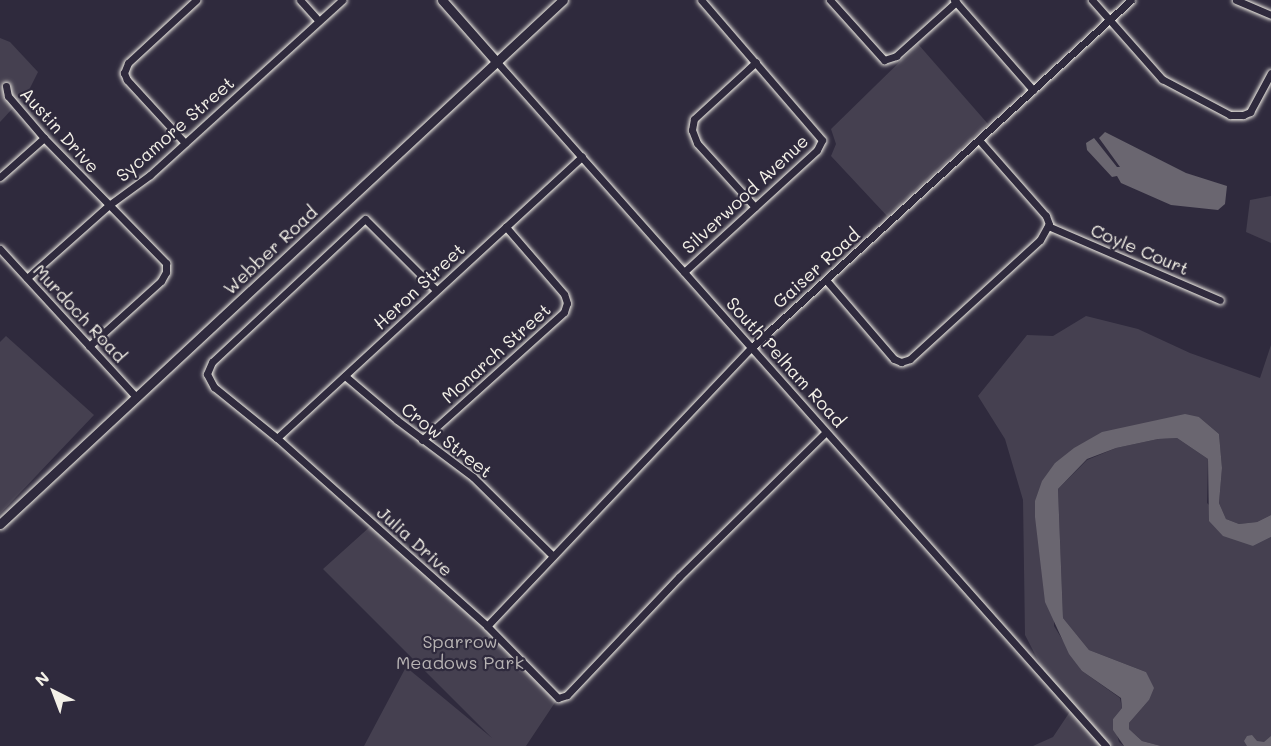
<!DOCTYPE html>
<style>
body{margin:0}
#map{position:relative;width:1271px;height:746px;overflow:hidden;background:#2f2a3d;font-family:Mali,sans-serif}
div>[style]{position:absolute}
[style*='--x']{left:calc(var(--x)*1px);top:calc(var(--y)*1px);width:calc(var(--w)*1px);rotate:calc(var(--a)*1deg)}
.green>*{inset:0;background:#454050}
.water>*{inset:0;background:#6a6670}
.roads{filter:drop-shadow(0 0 2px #f4f1e8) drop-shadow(0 0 2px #f4f1e8)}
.minor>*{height:7px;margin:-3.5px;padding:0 3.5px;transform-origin:3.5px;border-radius:3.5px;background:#2f2a3d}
.secondary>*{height:9px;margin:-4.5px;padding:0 4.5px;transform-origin:4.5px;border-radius:4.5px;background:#2f2a3d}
span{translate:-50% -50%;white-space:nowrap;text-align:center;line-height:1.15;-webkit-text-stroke:4.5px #2f2a3d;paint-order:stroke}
.street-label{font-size:18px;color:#f4f1e8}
.park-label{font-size:18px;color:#b7b3b3}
.north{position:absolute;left:24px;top:662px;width:60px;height:60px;-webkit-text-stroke:4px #2f2a3d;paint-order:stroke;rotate:318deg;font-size:16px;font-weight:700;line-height:24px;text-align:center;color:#f4f1e8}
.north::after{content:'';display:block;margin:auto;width:21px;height:27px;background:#f4f1e8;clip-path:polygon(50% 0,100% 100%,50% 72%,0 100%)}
</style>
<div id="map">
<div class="green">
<div style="clip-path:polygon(0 38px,10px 42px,38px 72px,28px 92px,0 122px)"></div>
<div style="clip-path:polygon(918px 44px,988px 124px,887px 216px,831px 156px,836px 144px,831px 129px)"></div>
<div style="clip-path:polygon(1271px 196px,1271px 243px,1246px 232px,1250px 200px)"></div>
<div style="clip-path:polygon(1086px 316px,1138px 329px,1190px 353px,1260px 378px,1271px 345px,1271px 515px,1257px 522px,1239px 524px,1226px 519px,1219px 503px,1222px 468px,1219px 434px,1199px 417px,1055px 463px,1054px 626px,1082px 671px,1120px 698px,1122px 708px,1113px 719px,1119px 742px,1124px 746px,1033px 746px,1053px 737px,1071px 710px,1053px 689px,1025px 635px,1023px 500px,1005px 439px,978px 396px,1027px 335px,1053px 336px)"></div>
<div style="clip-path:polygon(6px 336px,94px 415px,0 514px,0 342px)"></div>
<div style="clip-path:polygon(1177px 438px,1208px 459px,1207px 503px,1253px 546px,1271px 537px,1271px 746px,1161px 746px,1142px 741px,1129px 729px,1129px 723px,1149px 700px,1146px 672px,1089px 650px,1063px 618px,1058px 489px,1087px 460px,1116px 448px,1158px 439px)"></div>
<div style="clip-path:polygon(373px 524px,487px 626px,558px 698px,526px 746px,364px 746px,406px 667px,492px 738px,323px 569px)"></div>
</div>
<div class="water">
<div style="clip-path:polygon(1105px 132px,1186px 173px,1227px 186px,1225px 204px,1218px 210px,1171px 205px,1121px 183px,1117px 176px,1112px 177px,1087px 150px,1086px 143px,1094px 138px,1117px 167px,1120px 167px,1099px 138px)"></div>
<div style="clip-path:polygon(1185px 414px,1199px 417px,1219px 434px,1222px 468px,1219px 503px,1226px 519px,1239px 524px,1257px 522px,1271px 515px,1271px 537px,1253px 546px,1223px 536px,1209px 521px,1208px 459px,1177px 438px,1158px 439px,1116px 448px,1087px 459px,1058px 489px,1063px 618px,1089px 650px,1146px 672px,1154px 688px,1149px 700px,1129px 723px,1129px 729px,1142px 741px,1161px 746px,1124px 746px,1113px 730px,1113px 719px,1122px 708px,1121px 698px,1082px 671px,1069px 654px,1045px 602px,1035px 517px,1035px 501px,1042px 481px,1055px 463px,1074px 448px,1102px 432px)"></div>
<div style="clip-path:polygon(1252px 735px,1257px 741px,1264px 742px,1271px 736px,1271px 746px,1247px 746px,1244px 741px,1247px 736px)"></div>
</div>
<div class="roads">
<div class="minor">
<div style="--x:300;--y:0;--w:28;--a:48"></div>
<div style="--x:830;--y:0;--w:81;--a:48"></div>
<div style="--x:884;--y:60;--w:13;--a:-18"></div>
<div style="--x:896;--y:56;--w:81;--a:-42"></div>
<div style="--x:954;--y:0;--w:120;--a:48.7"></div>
<div style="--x:1092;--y:0;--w:106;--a:48.5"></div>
<div style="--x:1162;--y:79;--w:77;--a:27.9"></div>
<div style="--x:1230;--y:115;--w:13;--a:0"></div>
<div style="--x:1243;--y:115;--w:8;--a:-23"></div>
<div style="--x:1250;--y:112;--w:44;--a:-61.7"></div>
<div style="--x:1236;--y:0;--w:38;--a:23"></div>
<div style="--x:496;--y:61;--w:917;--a:48.31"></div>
<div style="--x:6;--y:86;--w:10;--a:79"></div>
<div style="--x:8;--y:96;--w:55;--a:49.4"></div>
<div style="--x:44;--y:138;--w:175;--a:45.7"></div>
<div style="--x:166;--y:263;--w:9;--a:90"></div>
<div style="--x:166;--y:272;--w:10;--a:119"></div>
<div style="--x:161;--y:281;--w:97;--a:137.9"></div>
<div style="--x:185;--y:143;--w:86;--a:-132.6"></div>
<div style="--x:127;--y:80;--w:8;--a:-113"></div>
<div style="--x:124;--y:73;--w:11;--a:-68"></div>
<div style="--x:128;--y:63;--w:93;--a:-42.8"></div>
<div style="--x:0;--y:177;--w:59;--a:-41.6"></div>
<div style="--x:755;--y:207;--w:86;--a:-132.2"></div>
<div style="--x:697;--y:143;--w:14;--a:-111"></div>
<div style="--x:692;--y:130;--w:11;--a:-80"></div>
<div style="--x:694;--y:119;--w:84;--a:-42.6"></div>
<div style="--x:1048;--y:226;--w:187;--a:23.3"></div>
<div style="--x:0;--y:249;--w:202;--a:47.4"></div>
<div style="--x:684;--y:272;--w:180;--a:-42.5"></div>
<div style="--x:817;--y:150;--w:11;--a:-63"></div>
<div style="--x:822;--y:140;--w:185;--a:-130.8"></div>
<div style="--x:27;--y:278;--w:110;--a:-41.7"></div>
<div style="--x:109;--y:205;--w:51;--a:-36.2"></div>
<div style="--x:150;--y:175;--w:260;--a:-42.3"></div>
<div style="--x:826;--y:280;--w:104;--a:49.3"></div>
<div style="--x:894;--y:359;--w:8;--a:23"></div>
<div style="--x:901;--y:362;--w:9;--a:-18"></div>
<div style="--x:910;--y:359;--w:176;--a:-42.5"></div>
<div style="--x:1040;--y:240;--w:18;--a:-61"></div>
<div style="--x:1049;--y:224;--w:9;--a:-111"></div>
<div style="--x:1046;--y:216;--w:101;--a:-131.4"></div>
<div style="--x:436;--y:290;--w:100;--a:-135"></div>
<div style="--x:365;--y:219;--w:209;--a:136.9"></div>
<div style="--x:212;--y:362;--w:13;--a:113"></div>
<div style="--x:207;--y:374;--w:15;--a:62"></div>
<div style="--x:214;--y:387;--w:81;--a:39"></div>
<div style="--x:277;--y:438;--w:282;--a:41.8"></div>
<div style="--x:487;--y:626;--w:101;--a:45.4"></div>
<div style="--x:558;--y:698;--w:9;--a:-18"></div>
<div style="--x:567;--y:695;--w:163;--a:-46.5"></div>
<div style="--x:679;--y:577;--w:206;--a:-44.6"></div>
<div style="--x:345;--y:376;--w:68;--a:40.2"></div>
<div style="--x:397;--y:420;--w:95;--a:36.9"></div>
<div style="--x:473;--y:477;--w:112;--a:44.6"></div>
<div style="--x:277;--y:438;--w:415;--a:-42.7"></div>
<div style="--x:422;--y:440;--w:191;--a:-42"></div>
<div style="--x:564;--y:312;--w:9;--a:-72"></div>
<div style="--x:567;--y:303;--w:9;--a:-108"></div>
<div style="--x:564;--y:294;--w:89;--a:-130.9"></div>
<div style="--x:487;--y:626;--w:383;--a:-46.5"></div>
<div style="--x:751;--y:348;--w:515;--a:-42.48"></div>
</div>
<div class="secondary">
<div style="--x:442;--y:0;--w:81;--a:48.5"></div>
<div style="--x:0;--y:524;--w:769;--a:-42.95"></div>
</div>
</div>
<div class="street-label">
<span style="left:175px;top:129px;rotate:-41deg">Sycamore Street</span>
<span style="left:60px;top:130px;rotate:48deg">Austin Drive</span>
<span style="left:745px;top:194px;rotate:-43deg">Silverwood Avenue</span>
<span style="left:1140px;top:249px;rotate:23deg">Coyle Court</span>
<span style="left:270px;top:250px;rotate:-43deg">Webber Road</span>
<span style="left:816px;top:268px;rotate:-42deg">Gaiser Road</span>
<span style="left:419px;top:286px;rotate:-43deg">Heron Street</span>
<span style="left:80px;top:313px;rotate:47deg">Murdoch Road</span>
<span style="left:496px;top:353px;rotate:-42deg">Monarch Street</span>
<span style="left:786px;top:362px;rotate:48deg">South Pelham Road</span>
<span style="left:447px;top:440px;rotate:38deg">Crow Street</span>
<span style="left:415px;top:541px;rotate:42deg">Julia Drive</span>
</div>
<div class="park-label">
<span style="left:460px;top:652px">Sparrow<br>Meadows Park</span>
</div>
<div class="north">N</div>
</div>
